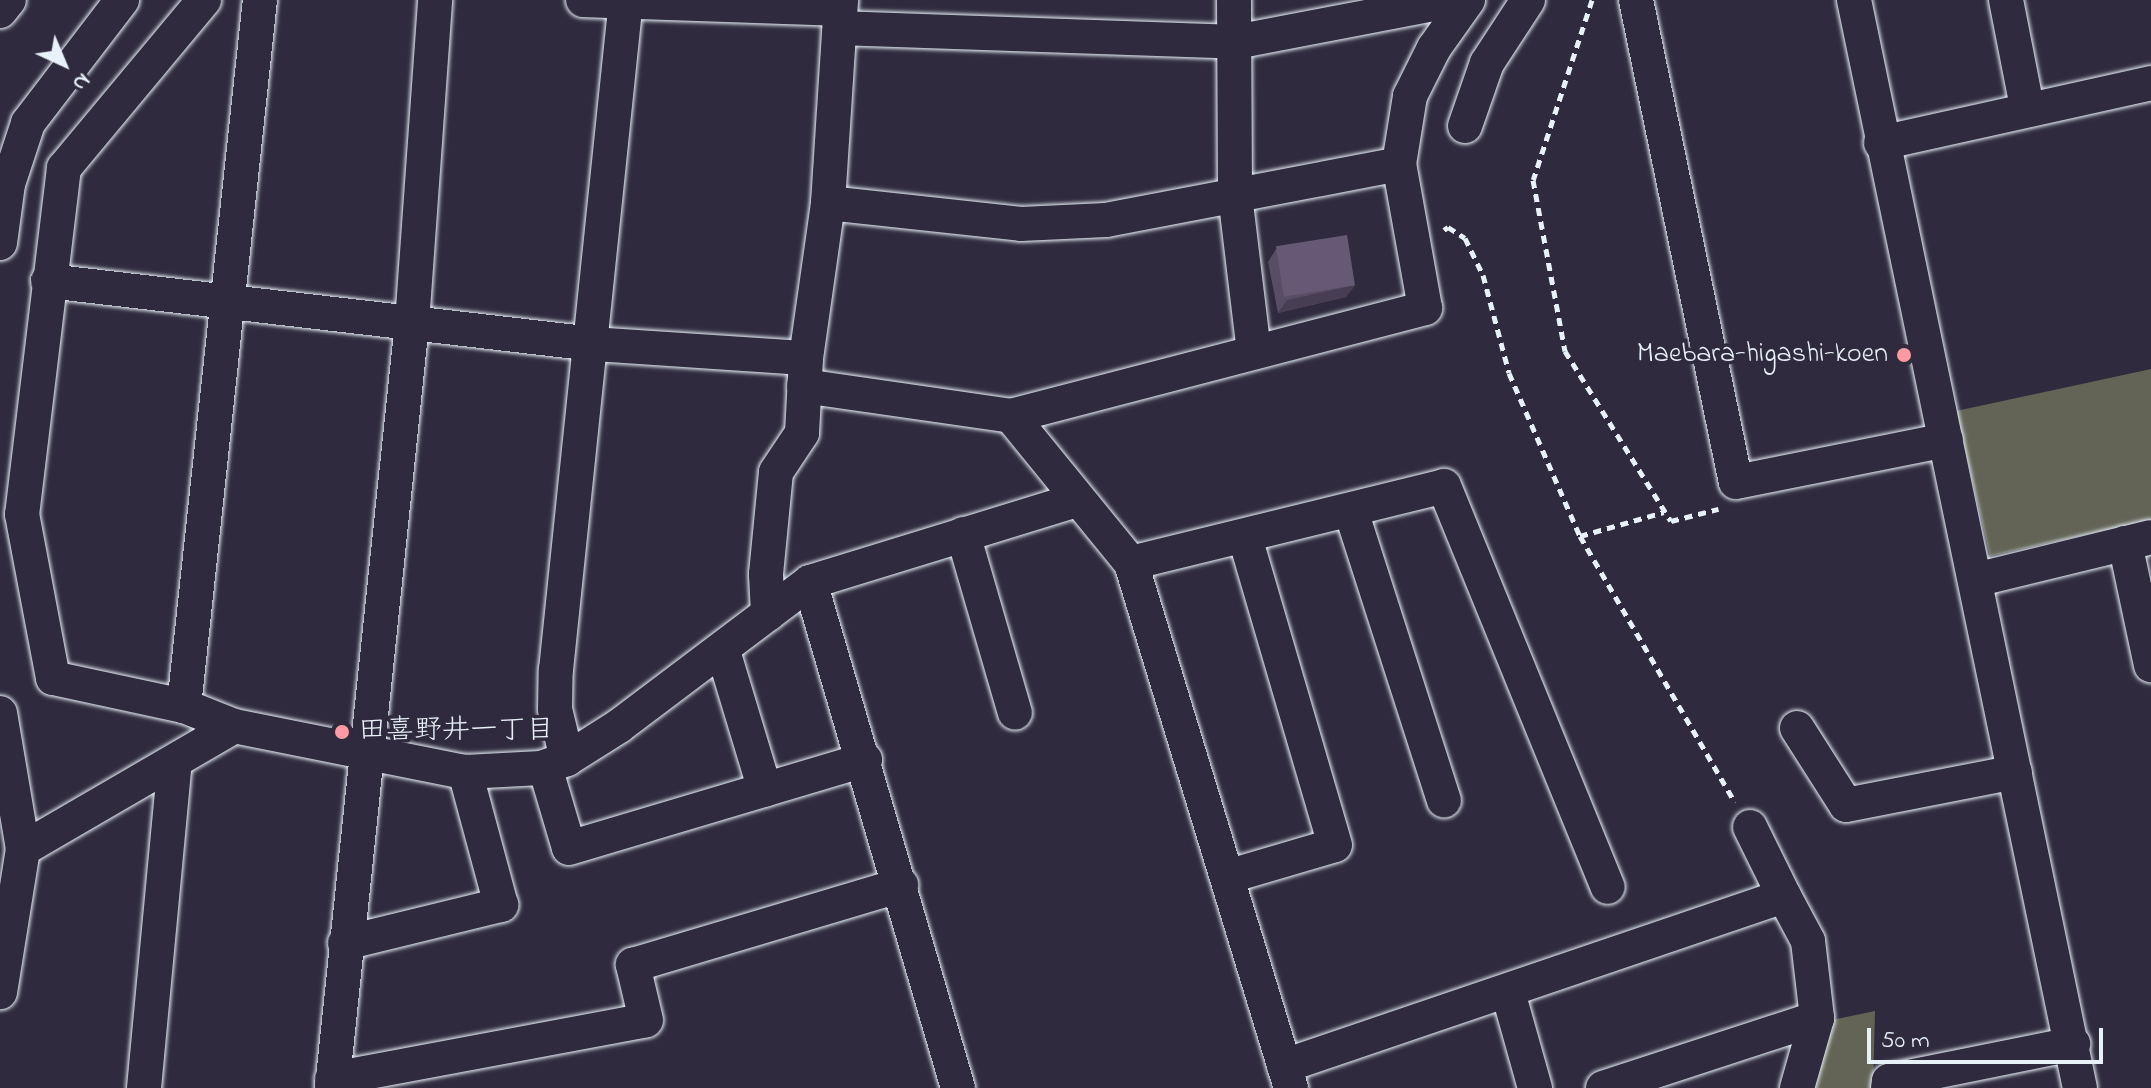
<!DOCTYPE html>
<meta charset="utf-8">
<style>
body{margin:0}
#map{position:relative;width:2151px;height:1088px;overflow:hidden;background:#2f2a3d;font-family:"Indie Flower","Klee One",sans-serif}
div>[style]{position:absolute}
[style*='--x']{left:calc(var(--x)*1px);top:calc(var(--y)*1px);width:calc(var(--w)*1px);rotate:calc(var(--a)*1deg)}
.green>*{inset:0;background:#636456}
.path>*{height:5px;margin-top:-2.5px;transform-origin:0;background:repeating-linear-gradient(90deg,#e8f1f8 0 8px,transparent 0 14px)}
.roads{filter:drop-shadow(0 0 2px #e8f1f8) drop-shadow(0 0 2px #e8f1f8)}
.minor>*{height:34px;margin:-17px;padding:0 17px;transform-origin:17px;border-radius:17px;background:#2f2a3d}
.wall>*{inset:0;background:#574d65}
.shaded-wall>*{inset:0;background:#473e53}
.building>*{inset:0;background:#655976;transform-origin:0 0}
.dots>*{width:22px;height:22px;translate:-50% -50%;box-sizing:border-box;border:4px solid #2f2a3d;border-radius:50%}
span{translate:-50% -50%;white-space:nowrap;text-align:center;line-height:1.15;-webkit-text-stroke:7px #2f2a3d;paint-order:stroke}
.poi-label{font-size:28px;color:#e8f1f8}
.right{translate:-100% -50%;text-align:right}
.left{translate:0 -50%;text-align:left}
.north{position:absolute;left:24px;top:24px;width:80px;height:80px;-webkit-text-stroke:6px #2f2a3d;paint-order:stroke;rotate:136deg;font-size:22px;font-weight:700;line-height:32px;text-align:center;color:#e8f1f8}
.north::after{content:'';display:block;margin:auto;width:28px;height:36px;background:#e8f1f8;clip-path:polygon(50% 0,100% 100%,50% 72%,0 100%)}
.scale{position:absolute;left:1867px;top:1028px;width:236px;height:36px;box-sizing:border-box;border:4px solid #e8f1f8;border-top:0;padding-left:10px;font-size:24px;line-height:28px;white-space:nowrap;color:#e8f1f8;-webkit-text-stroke:6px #2f2a3d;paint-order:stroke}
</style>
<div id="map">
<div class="green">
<div style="clip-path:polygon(2151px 369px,2151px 520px,1990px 556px,1956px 411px)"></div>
<div style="clip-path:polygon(1875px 1011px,1873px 1088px,1807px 1088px,1827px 1021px)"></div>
</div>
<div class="path">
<div style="--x:1592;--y:0;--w:189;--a:108.1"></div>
<div style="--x:1533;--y:180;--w:174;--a:79.4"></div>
<div style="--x:1565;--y:351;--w:200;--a:58.1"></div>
<div style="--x:1671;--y:521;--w:49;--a:-14.3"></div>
<div style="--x:1444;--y:230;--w:5;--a:-37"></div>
<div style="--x:1448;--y:227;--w:20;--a:33"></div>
<div style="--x:1465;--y:238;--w:41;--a:64.1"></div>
<div style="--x:1483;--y:275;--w:101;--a:75.1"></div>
<div style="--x:1509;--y:373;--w:178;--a:66.5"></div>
<div style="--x:1580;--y:536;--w:308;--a:59.8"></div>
<div style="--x:1580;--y:536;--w:87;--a:-15.9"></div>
</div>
<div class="roads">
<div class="minor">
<div style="--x:204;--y:0;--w:219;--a:129.8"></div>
<div style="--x:64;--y:168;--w:349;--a:96.9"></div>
<div style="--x:22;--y:514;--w:167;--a:79.3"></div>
<div style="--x:53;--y:678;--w:134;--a:12.1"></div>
<div style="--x:184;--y:706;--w:54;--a:21.8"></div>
<div style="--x:234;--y:726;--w:236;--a:11.3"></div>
<div style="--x:465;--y:772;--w:76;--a:-3"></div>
<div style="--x:541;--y:768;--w:28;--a:-19"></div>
<div style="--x:567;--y:759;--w:62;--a:-32.4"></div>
<div style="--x:619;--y:726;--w:239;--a:-37"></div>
<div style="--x:810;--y:582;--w:279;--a:-17.1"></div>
<div style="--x:583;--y:0;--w:257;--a:2"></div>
<div style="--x:1234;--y:0;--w:195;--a:89.7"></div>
<div style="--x:1235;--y:195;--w:157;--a:83.1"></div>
<div style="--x:1636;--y:0;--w:492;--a:78.3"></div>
<div style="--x:1736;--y:482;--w:214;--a:-11.3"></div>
<div style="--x:1854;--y:0;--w:1111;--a:78.27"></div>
<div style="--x:2006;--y:0;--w:109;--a:78.9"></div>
<div style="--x:0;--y:11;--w:14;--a:-51"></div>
<div style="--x:840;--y:28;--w:395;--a:2"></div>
<div style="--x:1235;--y:42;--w:225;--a:-10.8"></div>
<div style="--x:1465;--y:126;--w:67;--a:-70.8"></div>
<div style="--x:1487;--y:63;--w:75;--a:-56.9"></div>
<div style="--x:1881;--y:143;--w:277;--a:-12.5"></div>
<div style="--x:828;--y:203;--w:194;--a:6.2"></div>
<div style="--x:1021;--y:224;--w:85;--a:-2.7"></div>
<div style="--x:1106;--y:220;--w:298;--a:-10.8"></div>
<div style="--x:0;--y:243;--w:60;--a:-82.3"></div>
<div style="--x:8;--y:184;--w:64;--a:-71.8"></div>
<div style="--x:28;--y:123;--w:155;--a:-52.6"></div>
<div style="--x:48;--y:281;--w:549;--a:6.59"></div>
<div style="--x:593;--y:344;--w:213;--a:3.8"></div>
<div style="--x:804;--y:386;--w:209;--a:8.2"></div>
<div style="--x:1011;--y:416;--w:190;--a:50.8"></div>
<div style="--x:1131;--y:563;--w:549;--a:73.05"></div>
<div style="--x:1011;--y:416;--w:428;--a:-14.6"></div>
<div style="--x:1425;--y:308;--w:146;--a:-100.2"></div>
<div style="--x:1399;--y:164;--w:69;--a:-80.8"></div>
<div style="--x:1410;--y:96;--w:54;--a:-63.4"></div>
<div style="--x:1434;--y:48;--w:59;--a:-54.7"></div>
<div style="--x:1351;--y:511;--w:304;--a:72.2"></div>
<div style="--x:963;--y:534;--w:186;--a:73.8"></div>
<div style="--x:2125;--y:543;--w:125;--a:78"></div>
<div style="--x:1131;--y:563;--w:322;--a:-13.8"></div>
<div style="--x:1444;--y:486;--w:433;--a:67.8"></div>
<div style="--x:1975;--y:580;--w:181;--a:-13.7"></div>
<div style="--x:810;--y:582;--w:527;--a:73.7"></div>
<div style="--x:768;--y:614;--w:40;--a:-92.9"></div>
<div style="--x:766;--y:574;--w:102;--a:-84.4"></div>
<div style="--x:776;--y:472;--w:47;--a:-56.3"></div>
<div style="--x:802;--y:433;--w:75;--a:-86.9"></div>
<div style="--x:806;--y:358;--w:157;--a:-81.9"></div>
<div style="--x:828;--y:203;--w:203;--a:-86.3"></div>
<div style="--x:723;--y:651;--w:145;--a:73.2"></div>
<div style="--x:184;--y:706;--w:710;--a:-83.86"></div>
<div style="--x:0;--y:713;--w:138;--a:80.4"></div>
<div style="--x:23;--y:849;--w:145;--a:99.1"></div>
<div style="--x:1797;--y:728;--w:91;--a:57.5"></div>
<div style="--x:1846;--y:805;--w:172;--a:-11"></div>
<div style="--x:567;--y:759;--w:51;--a:-103.5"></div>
<div style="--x:555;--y:709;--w:39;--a:-89"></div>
<div style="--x:556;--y:670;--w:674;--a:-84.04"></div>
<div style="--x:545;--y:767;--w:84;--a:73.5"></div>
<div style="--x:569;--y:848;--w:309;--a:-16.6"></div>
<div style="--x:1750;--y:827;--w:77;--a:63.8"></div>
<div style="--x:23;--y:849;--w:244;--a:-30.2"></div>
<div style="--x:1230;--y:876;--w:109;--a:-16.4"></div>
<div style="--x:1335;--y:845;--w:321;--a:-106.3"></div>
<div style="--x:345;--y:943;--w:161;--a:-13.7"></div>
<div style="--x:501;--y:905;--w:138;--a:-105.1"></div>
<div style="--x:1508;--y:992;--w:100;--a:74.3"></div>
<div style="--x:1284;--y:1066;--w:528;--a:-18.78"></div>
<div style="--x:1784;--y:896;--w:51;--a:61.9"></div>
<div style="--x:1808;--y:941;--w:78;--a:83.3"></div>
<div style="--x:1817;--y:1018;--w:73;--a:105.9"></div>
<div style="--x:332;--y:1079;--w:319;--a:-10.6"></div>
<div style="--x:646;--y:1020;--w:57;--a:-103.3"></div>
<div style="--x:633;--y:965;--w:280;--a:-16.6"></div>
<div style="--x:144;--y:1088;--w:326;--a:-84.6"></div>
<div style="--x:332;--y:1088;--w:769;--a:-84.03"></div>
<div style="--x:412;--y:323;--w:324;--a:-85.9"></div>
<div style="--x:1603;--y:1088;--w:225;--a:-18.1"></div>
<div style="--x:1888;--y:1088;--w:7;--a:-82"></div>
<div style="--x:1889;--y:1081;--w:188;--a:-11.4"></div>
</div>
</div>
<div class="wall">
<div style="clip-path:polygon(1276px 249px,1355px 285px,1346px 297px,1278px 313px,1268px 262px)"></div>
</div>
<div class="shaded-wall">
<div style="clip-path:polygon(1355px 285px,1346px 297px,1278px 313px,1287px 300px)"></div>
</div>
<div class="building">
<div style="left:1347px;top:235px;width:51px;height:72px;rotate:81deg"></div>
</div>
<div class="dots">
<div style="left:1904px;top:355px;background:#ff9aa2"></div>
<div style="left:342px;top:732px;background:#ff9aa2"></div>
</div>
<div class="poi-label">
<span class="right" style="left:1888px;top:355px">Maebara-higashi-koen</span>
<span class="left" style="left:358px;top:732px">田喜野井一丁目</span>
</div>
<div class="north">N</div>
<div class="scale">50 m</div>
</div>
